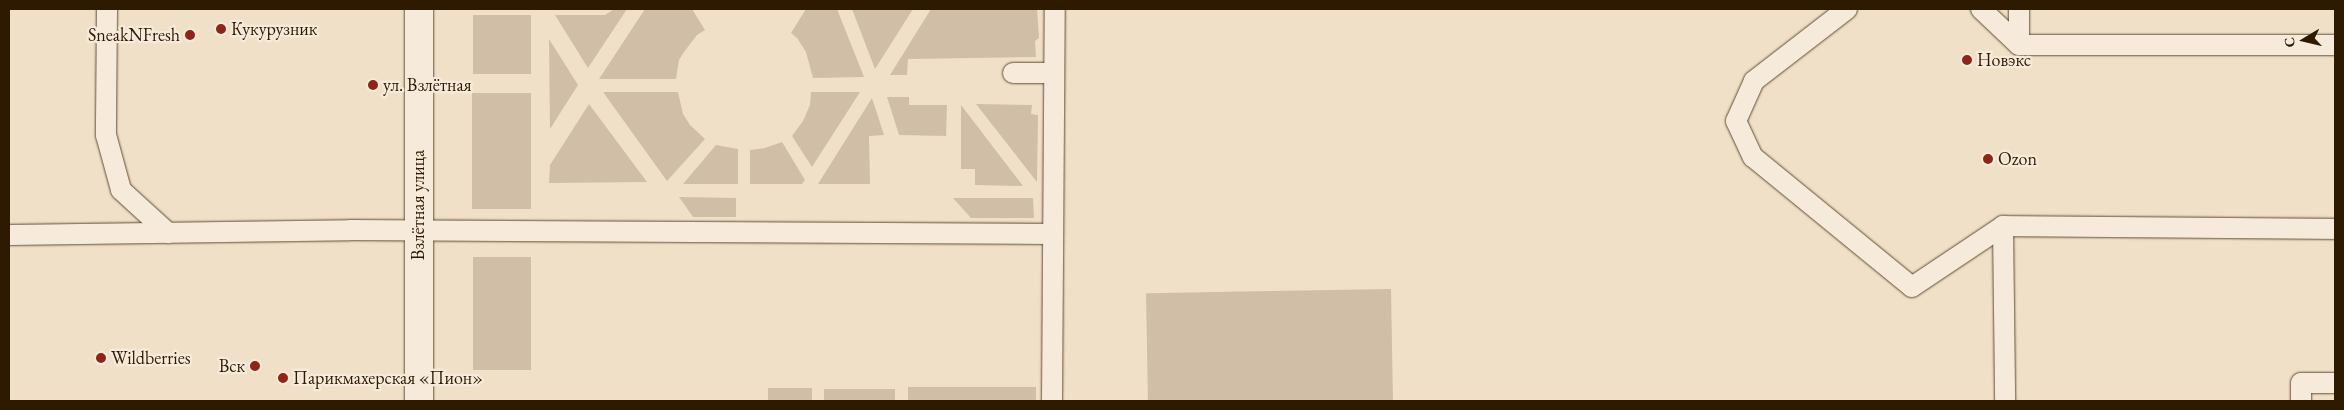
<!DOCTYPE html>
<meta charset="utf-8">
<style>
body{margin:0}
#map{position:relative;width:2344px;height:410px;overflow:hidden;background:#f1e0c8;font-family:"EB Garamond",serif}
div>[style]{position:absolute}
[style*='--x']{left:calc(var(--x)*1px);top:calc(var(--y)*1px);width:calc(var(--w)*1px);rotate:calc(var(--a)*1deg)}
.green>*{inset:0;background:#d0bea6;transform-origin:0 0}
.roads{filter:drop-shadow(0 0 1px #5f4c32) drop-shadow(0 0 1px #5f4c32)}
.lane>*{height:20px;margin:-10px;padding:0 10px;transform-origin:10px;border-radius:10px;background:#f6ebdb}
.street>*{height:28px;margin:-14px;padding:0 14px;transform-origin:14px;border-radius:14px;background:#f6ebdb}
.dots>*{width:14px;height:14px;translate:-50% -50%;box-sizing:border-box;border:2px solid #f6ebdb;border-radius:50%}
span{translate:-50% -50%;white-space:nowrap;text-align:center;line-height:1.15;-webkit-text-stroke:4.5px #f6ebdb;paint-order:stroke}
.poi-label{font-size:18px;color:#2e1a00}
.left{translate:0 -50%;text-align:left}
.right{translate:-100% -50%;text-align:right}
.street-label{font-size:18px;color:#2e1a00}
.frame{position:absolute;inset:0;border:10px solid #2e1a00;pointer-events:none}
.north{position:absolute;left:2279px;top:15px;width:50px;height:50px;-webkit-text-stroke:4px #f6ebdb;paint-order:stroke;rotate:261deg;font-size:14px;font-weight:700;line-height:20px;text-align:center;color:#2e1a00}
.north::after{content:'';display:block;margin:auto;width:18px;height:22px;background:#2e1a00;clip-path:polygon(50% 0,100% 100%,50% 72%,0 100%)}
</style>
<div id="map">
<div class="green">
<div style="clip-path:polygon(614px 9px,627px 9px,588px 68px,555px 15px,605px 15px)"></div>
<div style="clip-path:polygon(645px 9px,692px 9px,705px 30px,697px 35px,684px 52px,679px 60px,676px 79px,599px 79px)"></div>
<div style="clip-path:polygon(806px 9px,837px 9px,864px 77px,813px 78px,806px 52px,797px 38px,791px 33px)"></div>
<div style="clip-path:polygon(852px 9px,913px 9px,875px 69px)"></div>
<div style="clip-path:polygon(931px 9px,1037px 9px,1039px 38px,1035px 41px,1036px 57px,908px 59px,907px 75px,890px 75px)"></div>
<div style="left:531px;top:15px;width:59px;height:58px;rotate:90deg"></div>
<div style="clip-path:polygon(549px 39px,578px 85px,550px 129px)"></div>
<div style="clip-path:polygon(603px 92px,678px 92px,683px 114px,690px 125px,705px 139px,667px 181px)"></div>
<div style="clip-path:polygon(811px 92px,860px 92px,812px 167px,792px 136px,803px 121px,810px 105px)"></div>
<div style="left:531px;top:93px;width:116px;height:59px;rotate:90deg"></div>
<div style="clip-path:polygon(887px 97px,909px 97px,909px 105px,947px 105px,946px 136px,899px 135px)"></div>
<div style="clip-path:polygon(872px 98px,884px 135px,869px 136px,870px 184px,818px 184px)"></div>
<div style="clip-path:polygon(589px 104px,647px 182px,549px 183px,550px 165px)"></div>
<div style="clip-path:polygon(976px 104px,1032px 105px,1031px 114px,1038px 115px,1037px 182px)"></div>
<div style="clip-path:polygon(961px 105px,1023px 186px,975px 185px,975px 169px,961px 169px)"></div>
<div style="clip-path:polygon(782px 142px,805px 180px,802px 184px,750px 184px,750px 150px,765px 148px)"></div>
<div style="clip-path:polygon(716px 145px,738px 149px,738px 184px,683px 184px)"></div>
<div style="clip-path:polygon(679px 197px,736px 198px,736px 217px,693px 217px)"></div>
<div style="clip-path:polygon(953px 198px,1033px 198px,1034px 218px,971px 218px)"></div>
<div style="left:473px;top:257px;width:58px;height:113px"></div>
<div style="left:1391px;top:289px;width:112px;height:245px;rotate:89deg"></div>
<div style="left:908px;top:387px;width:128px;height:14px"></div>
<div style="left:768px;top:388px;width:44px;height:13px"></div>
<div style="left:824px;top:389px;width:71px;height:12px"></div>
</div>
<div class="roads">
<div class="lane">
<div style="--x:107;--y:9;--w:126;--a:90.5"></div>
<div style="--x:106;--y:135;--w:57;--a:74.7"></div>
<div style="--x:121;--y:190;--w:64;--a:42.5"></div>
<div style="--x:1847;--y:9;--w:118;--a:142.3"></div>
<div style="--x:1754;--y:81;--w:44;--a:114.2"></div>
<div style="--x:1736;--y:121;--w:40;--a:65"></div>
<div style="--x:1753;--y:157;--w:205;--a:39.3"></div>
<div style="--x:1912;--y:287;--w:110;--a:-33.8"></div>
<div style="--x:2003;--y:226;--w:332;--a:0.5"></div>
<div style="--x:1981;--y:9;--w:52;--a:43.5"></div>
<div style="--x:2019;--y:9;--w:36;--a:90"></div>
<div style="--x:2019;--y:45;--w:316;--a:0"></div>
<div style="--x:1013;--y:73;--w:41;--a:0"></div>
<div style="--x:2003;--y:226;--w:175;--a:89.3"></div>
<div style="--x:9;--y:235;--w:341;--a:-0.8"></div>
<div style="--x:350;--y:230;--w:702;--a:0.33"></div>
<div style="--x:1052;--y:401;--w:392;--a:-89.6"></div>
<div style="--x:2301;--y:401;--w:18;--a:-90"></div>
<div style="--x:2301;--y:383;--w:34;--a:0"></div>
</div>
<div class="street">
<div style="--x:419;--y:401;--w:392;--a:-90"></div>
</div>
</div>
<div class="dots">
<div style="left:221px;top:29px;background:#8f2418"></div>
<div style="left:190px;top:35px;background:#8f2418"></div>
<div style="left:1967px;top:60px;background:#8f2418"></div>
<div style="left:373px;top:85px;background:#8f2418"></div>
<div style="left:1988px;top:159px;background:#8f2418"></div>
<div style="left:101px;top:358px;background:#8f2418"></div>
<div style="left:255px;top:366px;background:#8f2418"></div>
<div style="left:283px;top:378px;background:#8f2418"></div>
</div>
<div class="poi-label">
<span class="left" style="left:231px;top:29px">Кукурузник</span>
<span class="right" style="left:180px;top:35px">SneakNFresh</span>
<span class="left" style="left:1977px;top:60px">Новэкс</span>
<span class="left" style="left:383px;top:85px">ул. Взлётная</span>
<span class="left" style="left:1998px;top:159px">Ozon</span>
<span class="left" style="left:111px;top:358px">Wildberries</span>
<span class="right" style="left:245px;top:366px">Вск</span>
<span class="left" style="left:293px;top:378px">Парикмахерская «Пион»</span>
</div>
<div class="street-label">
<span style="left:418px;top:205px;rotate:-90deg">Взлётная улица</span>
</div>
<div class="frame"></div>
<div class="north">С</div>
</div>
